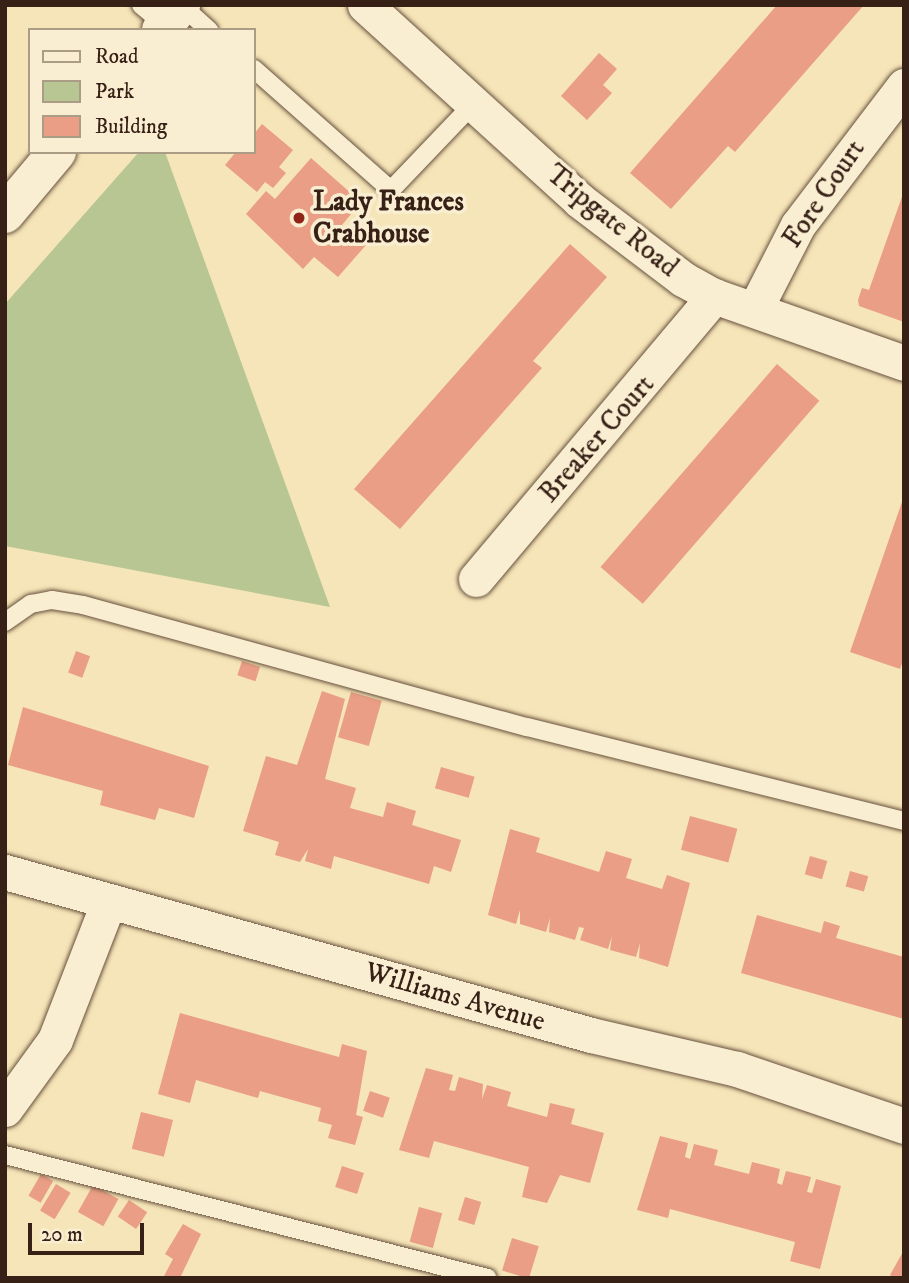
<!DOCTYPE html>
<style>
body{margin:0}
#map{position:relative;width:909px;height:1283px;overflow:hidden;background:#f6e5b8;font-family:"IM FELL DW Pica",serif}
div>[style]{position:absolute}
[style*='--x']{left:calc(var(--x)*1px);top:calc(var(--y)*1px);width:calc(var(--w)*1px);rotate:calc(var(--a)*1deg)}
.green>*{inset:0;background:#b7c693}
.building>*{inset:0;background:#e99e85;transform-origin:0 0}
.roads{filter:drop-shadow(0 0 2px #67513e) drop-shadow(0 0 2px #67513e)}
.service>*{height:18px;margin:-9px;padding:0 9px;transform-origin:9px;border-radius:9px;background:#f9eed1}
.minor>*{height:35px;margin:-17.5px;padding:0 17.5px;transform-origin:17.5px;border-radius:17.5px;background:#f9eed1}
.tertiary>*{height:38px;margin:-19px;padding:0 19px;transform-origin:19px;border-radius:19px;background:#f9eed1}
.dots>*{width:19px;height:19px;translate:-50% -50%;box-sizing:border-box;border:4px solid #f9eed1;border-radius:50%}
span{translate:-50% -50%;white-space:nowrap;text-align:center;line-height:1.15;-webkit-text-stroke:7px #f9eed1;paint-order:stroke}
.street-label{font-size:28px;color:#372016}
.poi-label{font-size:28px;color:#372016;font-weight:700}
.left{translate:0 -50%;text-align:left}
.frame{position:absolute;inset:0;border:7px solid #372016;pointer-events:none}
.legend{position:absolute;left:28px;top:28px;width:228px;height:126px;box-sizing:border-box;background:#f9eed1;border:2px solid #ab9c86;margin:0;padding:9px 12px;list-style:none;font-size:21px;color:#372016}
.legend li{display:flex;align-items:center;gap:14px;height:35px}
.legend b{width:35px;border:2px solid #ab9c86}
.scale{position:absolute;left:28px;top:1223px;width:116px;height:32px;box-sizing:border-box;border:4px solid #372016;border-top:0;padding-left:9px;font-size:21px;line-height:24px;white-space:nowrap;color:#372016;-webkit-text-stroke:5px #f9eed1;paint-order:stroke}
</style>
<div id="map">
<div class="green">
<div style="clip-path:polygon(139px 152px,165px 152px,330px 607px,5px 546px,5px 304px)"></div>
</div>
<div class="building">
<div style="clip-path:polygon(777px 5px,864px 5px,735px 152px,728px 146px,671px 209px,630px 173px)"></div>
<div style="clip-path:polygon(599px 53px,617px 69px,603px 85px,612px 93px,587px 120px,561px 96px)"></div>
<div style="clip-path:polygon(262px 124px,293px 150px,279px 167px,286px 173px,273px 188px,265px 182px,257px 192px,225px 165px,236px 152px,254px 152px,254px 134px)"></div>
<div style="clip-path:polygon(311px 158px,361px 202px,342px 225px,366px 245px,338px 277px,314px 257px,303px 269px,246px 214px,266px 191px,275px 199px)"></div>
<div style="clip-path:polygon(904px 191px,904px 322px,859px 306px,858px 300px,862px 288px,869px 290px)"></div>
<div style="clip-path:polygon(570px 244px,607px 277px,533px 361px,542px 368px,400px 529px,354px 489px)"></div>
<div style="left:777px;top:364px;width:56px;height:269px;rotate:41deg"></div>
<div style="clip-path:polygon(903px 499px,904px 658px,900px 669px,850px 652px)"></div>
<div style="left:76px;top:651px;width:15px;height:23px;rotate:20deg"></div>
<div style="left:242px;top:661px;width:19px;height:15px;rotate:18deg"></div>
<div style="clip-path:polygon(322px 691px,345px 699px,325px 779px,356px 788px,350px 808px,383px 817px,387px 802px,416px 811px,412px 825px,461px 840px,451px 872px,434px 866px,429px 884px,334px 856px,331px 869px,305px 861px,308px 849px,300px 862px,275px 855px,279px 842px,243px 831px,266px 756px,297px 765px)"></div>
<div style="left:351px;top:692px;width:32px;height:47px;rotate:16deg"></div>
<div style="clip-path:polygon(23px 707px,209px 766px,194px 818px,159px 808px,155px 820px,100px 805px,103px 791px,8px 765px)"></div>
<div style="left:441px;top:767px;width:35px;height:22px;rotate:16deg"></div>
<div style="left:690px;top:816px;width:49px;height:35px;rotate:15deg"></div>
<div style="clip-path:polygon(510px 829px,540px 838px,536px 852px,599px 872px,606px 851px,632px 859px,626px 878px,662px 889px,667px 875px,690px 883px,668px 967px,639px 958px,640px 943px,636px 957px,610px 950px,612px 936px,608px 949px,580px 940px,584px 928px,579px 927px,575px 940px,549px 932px,550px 918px,546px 932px,520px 924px,520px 910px,516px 924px,488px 915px)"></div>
<div style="left:810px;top:856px;width:18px;height:19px;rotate:16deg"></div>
<div style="left:850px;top:871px;width:19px;height:16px;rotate:16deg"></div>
<div style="clip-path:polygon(757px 915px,821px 933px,824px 921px,840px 926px,836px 938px,904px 957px,904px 1019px,741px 973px)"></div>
<div style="clip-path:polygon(180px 1013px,339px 1057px,342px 1044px,367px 1051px,356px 1115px,363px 1117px,355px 1145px,328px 1138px,332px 1125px,318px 1121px,321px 1108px,260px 1091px,258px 1098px,196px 1080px,190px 1103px,158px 1094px)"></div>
<div style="clip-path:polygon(426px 1068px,453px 1075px,449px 1090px,455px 1091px,459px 1077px,483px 1084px,482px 1099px,487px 1085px,511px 1092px,507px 1106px,547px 1117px,550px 1103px,575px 1109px,571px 1124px,604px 1133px,590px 1183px,560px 1175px,547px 1203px,522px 1197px,529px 1167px,434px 1141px,429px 1158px,399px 1150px)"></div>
<div style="left:370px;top:1091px;width:21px;height:21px;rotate:19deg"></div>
<div style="left:141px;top:1112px;width:33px;height:38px;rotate:14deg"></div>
<div style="clip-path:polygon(660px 1136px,688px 1143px,685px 1157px,690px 1159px,694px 1144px,718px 1150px,714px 1165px,749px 1174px,752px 1162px,780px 1169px,777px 1183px,782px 1185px,786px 1171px,811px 1177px,807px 1192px,812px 1193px,816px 1179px,841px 1186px,820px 1269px,790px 1261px,795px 1242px,670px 1209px,668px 1218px,637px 1210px)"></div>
<div style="left:342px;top:1166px;width:23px;height:22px;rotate:18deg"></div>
<div style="left:41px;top:1174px;width:14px;height:25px;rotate:30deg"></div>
<div style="left:56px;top:1184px;width:17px;height:31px;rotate:31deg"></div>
<div style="left:93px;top:1185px;width:29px;height:31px;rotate:29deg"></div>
<div style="left:465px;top:1197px;width:17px;height:24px;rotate:17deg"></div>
<div style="left:129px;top:1200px;width:22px;height:20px;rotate:34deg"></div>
<div style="left:419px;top:1207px;width:24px;height:36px;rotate:15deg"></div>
<div style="clip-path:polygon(183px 1224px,201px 1234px,180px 1278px,163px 1278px,173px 1259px,165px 1254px)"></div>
<div style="left:512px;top:1238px;width:28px;height:34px;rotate:17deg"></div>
<div style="clip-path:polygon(904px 1250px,904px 1278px,894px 1278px,890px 1275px)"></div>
</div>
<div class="roads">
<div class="service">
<div style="--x:141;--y:5;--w:31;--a:40"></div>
<div style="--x:181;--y:5;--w:38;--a:42"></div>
<div style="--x:254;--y:69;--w:183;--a:41.5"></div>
<div style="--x:391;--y:190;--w:120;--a:-46.3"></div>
<div style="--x:5;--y:622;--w:32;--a:-35"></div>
<div style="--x:31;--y:604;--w:21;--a:-11"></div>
<div style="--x:52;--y:600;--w:31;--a:9"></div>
<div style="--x:83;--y:605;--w:460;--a:15.4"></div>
<div style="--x:527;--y:727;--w:389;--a:14"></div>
<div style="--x:5;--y:1155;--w:498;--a:14.3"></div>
</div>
<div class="minor">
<div style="--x:365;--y:5;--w:290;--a:42.3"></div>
<div style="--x:579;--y:200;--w:131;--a:37.2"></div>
<div style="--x:683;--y:279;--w:35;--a:29"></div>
<div style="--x:714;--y:296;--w:201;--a:19.4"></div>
<div style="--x:755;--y:309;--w:94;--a:-62.9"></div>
<div style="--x:798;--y:225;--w:175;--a:-52.7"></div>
<div style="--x:476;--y:579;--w:370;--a:-49.9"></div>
<div style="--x:5;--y:872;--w:608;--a:15.54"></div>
<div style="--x:591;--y:1035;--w:150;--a:13.1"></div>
<div style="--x:737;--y:1069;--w:176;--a:18.8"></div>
<div style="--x:5;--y:1109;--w:85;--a:-54.1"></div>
<div style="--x:55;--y:1040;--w:149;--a:-68.8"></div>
</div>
<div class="tertiary">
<div style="--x:161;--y:30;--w:32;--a:-51"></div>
<div style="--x:5;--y:214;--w:81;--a:-50"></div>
</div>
</div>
<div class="dots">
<div style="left:299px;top:218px;background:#8f2418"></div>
</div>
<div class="street-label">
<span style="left:824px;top:194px;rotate:-56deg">Fore Court</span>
<span style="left:612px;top:221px;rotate:39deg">Tripgate Road</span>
<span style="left:597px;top:439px;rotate:-49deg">Breaker Court</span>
<span style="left:455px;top:997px;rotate:16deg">Williams Avenue</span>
</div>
<div class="poi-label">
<span class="left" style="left:313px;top:218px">Lady Frances<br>Crabhouse</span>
</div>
<div class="frame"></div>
<ul class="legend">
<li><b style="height:9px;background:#f9eed1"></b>Road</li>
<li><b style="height:19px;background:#b7c693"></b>Park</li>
<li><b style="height:19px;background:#e99e85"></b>Building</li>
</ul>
<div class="scale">20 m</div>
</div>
